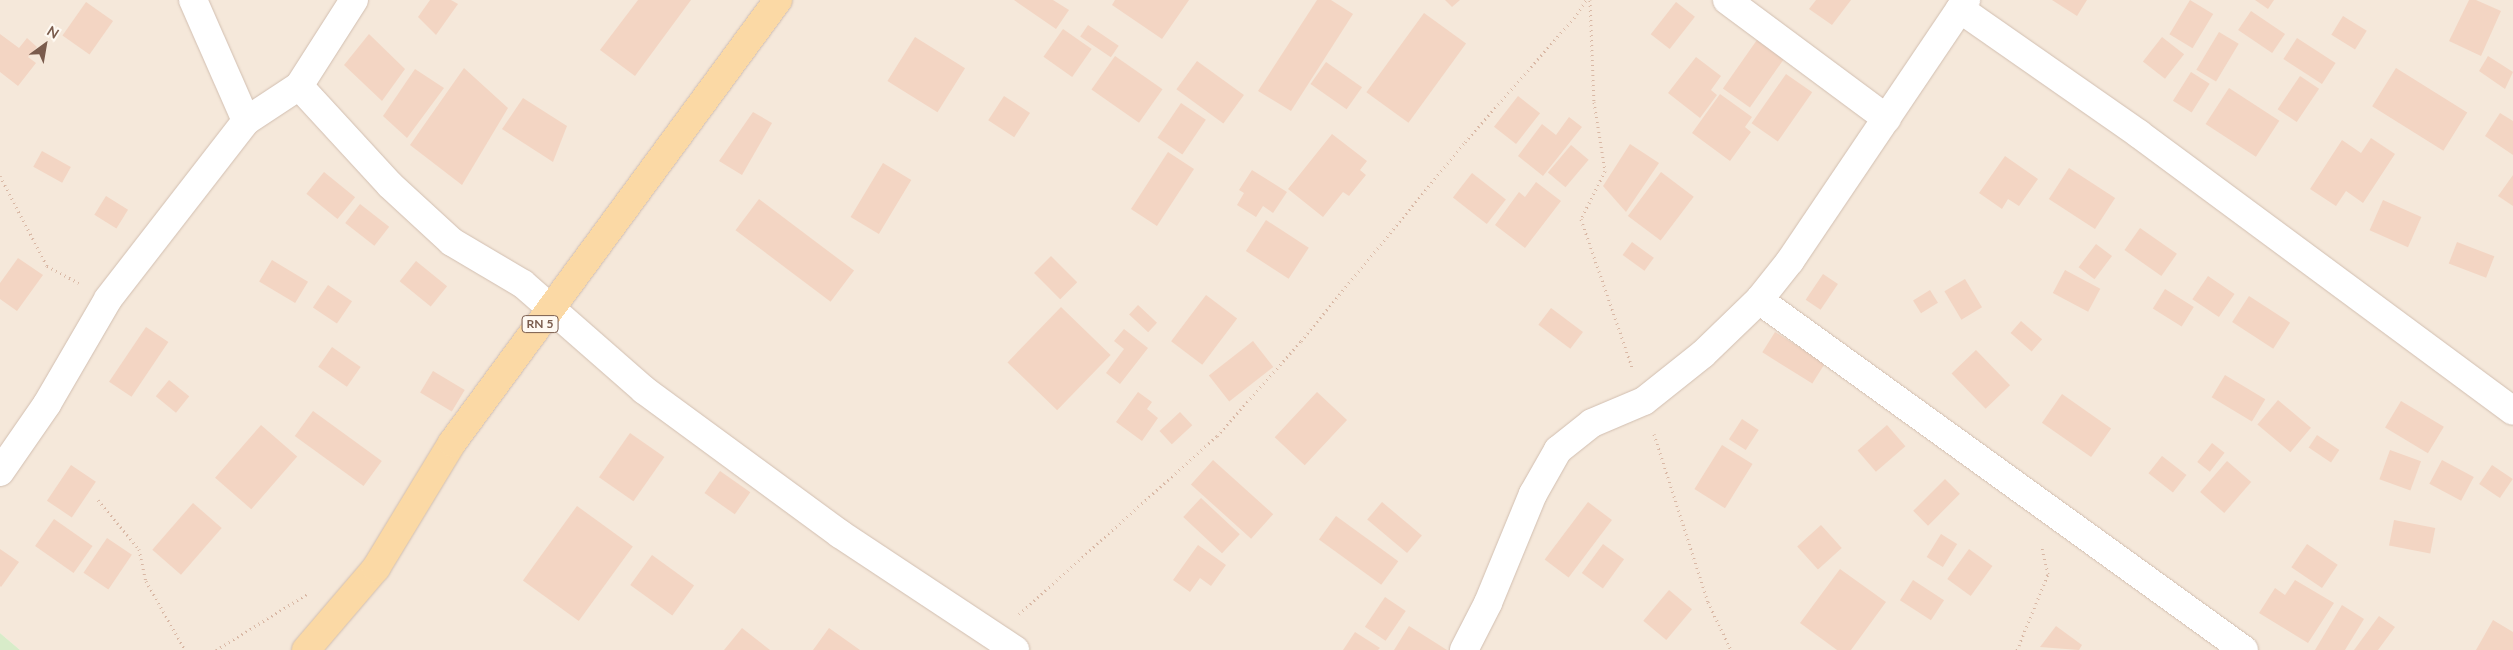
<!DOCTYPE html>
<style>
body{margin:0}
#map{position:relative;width:2513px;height:650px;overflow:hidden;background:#fdf6ec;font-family:Lato,sans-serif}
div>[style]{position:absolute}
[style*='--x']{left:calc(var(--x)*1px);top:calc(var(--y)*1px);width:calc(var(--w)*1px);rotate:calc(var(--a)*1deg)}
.residential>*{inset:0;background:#f5e8da}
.green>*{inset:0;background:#d8ecc9}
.building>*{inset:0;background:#f3d5c3;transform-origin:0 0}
.path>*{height:3px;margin-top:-1.5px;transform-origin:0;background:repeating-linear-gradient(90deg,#d9b8a5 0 1px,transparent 0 5px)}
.roads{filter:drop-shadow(0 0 1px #d1beb0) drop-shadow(0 0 1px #d1beb0)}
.minor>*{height:28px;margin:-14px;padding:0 14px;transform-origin:14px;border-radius:14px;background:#fff}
.major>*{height:28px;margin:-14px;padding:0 14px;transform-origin:14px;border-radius:14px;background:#fbd9a5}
span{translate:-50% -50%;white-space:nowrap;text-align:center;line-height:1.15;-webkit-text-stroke:4.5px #fffaf3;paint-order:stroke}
.shield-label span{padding:1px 4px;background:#fffaf3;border:1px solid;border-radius:4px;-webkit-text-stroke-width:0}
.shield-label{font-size:12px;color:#7a5c4d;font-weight:700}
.north{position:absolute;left:20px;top:20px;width:50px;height:50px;-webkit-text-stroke:4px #fffaf3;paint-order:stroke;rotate:32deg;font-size:14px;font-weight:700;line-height:20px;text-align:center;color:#7a5c4d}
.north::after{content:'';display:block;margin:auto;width:18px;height:22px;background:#7a5c4d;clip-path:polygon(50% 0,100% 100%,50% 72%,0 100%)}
</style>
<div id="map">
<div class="residential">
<div style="clip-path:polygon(0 0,2513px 0,2513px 650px,20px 650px,0 633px)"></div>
</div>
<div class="green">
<div style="clip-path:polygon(0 633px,20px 650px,0 650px)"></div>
</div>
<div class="building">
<div style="clip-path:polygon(430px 0,451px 0,458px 4px,436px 35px,418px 17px)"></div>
<div style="clip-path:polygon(638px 0,691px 0,635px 76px,600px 50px)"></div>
<div style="clip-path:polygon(1014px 0,1053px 0,1069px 10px,1056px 29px)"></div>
<div style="clip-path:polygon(1115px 0,1189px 0,1162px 39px,1112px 5px)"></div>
<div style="clip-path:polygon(1317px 0,1331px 0,1353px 14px,1291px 111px,1258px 91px)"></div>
<div style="clip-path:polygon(1445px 0,1460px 0,1452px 7px)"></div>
<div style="clip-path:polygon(1816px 0,1851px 0,1832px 25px,1809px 9px)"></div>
<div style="clip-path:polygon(2052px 0,2087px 0,2077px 16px)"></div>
<div style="left:2190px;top:0;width:27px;height:40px;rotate:31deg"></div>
<div style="clip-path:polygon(2255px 0,2274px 0,2268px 9px)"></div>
<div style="clip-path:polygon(2469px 0,2476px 0,2501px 11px,2481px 56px,2449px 41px)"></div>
<div style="left:86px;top:2px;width:33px;height:41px;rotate:35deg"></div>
<div style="left:1676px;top:2px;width:24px;height:41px;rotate:38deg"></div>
<div style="left:2251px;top:11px;width:41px;height:23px;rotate:34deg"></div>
<div style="left:1424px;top:13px;width:52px;height:98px;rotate:36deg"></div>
<div style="left:2343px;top:16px;width:28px;height:22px;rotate:32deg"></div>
<div style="left:1088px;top:25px;width:37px;height:14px;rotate:34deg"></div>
<div style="left:1063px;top:29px;width:35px;height:34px;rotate:35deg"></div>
<div style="left:2219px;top:32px;width:23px;height:44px;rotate:31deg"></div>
<div style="clip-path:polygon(0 34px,19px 48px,27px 38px,37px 47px,28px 57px,36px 63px,18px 86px,0 72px)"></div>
<div style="clip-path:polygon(369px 34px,405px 69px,382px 101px,344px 65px)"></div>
<div style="left:915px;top:37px;width:59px;height:52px;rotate:32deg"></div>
<div style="left:1759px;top:37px;width:33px;height:63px;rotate:35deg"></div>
<div style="left:2162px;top:37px;width:28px;height:31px;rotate:38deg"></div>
<div style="left:2297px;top:38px;width:46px;height:25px;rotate:33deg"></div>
<div style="left:1115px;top:56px;width:58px;height:41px;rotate:35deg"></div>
<div style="clip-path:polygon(2488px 56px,2513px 72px,2505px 89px,2479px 71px)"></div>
<div style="clip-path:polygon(1696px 57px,1721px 76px,1711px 90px,1717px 95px,1700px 118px,1668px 93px)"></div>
<div style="left:1197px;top:61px;width:58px;height:35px;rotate:36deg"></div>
<div style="left:1326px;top:62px;width:44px;height:27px;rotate:35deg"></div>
<div style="clip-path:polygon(464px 68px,508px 108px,462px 185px,410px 145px)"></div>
<div style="left:2396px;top:68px;width:84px;height:45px;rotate:32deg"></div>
<div style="clip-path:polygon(415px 69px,444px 88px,407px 138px,383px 116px)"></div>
<div style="left:2191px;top:72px;width:22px;height:34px;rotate:32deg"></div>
<div style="left:1786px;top:74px;width:32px;height:60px;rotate:35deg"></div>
<div style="left:2300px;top:76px;width:23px;height:40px;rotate:34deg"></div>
<div style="left:2229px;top:88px;width:60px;height:43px;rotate:33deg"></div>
<div style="clip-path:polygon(1720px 94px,1752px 117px,1745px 127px,1751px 132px,1730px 161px,1692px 133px)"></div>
<div style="left:1004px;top:96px;width:31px;height:29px;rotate:33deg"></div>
<div style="left:1518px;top:96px;width:28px;height:39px;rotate:38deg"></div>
<div style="clip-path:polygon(523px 98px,567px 126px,553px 162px,502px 129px)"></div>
<div style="left:1181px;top:103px;width:30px;height:42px;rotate:34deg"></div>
<div style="clip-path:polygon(753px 112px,772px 123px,742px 175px,719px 161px)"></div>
<div style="clip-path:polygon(2500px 113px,2513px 121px,2513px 155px,2485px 136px)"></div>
<div style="clip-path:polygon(1569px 117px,1582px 127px,1543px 176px,1518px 156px,1542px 124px,1556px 135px)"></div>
<div style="clip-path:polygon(1332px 134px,1367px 161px,1360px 170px,1366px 175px,1349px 196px,1343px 192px,1323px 217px,1288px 189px)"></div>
<div style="clip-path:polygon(2371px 138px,2395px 154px,2363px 203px,2346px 191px,2336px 206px,2310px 189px,2342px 140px,2361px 153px)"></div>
<div style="clip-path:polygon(1630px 144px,1659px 163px,1626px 212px,1603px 186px)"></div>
<div style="left:1571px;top:145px;width:23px;height:36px;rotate:40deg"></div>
<div style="left:42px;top:151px;width:33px;height:18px;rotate:29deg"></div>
<div style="left:1168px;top:152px;width:31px;height:68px;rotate:33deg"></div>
<div style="clip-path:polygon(2005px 156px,2038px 179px,2019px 206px,2008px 199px,2002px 209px,1979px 193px)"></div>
<div style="left:883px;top:163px;width:33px;height:63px;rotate:31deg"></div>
<div style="left:2069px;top:168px;width:55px;height:37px;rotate:33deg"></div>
<div style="clip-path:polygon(1252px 170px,1287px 192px,1273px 213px,1263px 206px,1256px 217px,1237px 205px,1244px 193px,1239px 190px)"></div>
<div style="left:324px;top:172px;width:40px;height:28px;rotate:39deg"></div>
<div style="left:1661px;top:172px;width:41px;height:55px;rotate:37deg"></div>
<div style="left:1472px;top:173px;width:43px;height:31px;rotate:38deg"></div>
<div style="clip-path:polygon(2513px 175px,2513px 206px,2498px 196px)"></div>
<div style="clip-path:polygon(1536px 182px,1561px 201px,1525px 248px,1495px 225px,1519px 192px,1525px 197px)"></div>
<div style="left:106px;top:196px;width:26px;height:22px;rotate:32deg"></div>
<div style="left:759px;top:199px;width:119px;height:39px;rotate:37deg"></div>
<div style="left:2383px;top:200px;width:42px;height:33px;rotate:24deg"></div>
<div style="left:360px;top:204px;width:37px;height:24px;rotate:38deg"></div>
<div style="left:1266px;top:220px;width:51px;height:37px;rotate:33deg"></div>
<div style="left:2140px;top:228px;width:45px;height:27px;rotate:35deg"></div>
<div style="left:1632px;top:242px;width:27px;height:16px;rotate:36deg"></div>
<div style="left:2457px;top:242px;width:40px;height:23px;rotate:21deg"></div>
<div style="left:2096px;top:244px;width:20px;height:29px;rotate:37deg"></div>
<div style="left:1051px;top:256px;width:37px;height:24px;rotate:45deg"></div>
<div style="clip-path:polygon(18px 258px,43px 275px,17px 311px,0 299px,0 283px)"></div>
<div style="left:272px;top:260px;width:42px;height:25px;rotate:31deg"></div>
<div style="left:416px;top:261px;width:40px;height:26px;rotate:39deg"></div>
<div style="left:2065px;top:270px;width:40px;height:26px;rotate:28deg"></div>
<div style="left:1823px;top:274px;width:18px;height:31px;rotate:34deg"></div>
<div style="left:2208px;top:276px;width:32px;height:28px;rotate:34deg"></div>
<div style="left:1965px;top:279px;width:33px;height:24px;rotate:59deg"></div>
<div style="left:328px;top:285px;width:29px;height:27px;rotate:34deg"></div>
<div style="left:2165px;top:289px;width:34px;height:23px;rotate:32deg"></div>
<div style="left:1930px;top:290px;width:15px;height:20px;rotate:58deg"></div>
<div style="left:1206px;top:295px;width:39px;height:58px;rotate:37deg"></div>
<div style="left:2249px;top:296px;width:49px;height:31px;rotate:33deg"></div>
<div style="left:1138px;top:305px;width:26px;height:13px;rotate:43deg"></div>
<div style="left:1061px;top:307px;width:69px;height:77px;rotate:44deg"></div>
<div style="left:1551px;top:308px;width:40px;height:21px;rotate:37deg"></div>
<div style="left:2021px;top:321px;width:28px;height:16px;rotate:41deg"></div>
<div style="left:146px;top:327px;width:27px;height:66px;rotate:34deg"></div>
<div style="clip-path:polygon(1124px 329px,1148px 348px,1120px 384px,1106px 373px,1124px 349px,1114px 341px)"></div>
<div style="left:1775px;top:332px;width:59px;height:24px;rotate:32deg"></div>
<div style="left:1253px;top:341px;width:33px;height:56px;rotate:52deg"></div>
<div style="left:332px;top:347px;width:35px;height:24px;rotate:35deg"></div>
<div style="left:1976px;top:350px;width:49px;height:34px;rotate:46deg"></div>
<div style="left:433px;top:371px;width:37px;height:25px;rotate:31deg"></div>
<div style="left:2225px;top:375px;width:47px;height:26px;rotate:31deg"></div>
<div style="left:169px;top:380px;width:26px;height:21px;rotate:39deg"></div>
<div style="clip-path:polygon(1138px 392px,1152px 402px,1147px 409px,1158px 418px,1142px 441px,1116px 422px)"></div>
<div style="left:1317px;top:392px;width:41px;height:62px;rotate:43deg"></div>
<div style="left:2062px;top:394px;width:60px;height:35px;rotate:35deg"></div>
<div style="left:2278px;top:400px;width:43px;height:32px;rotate:40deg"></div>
<div style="left:2401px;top:401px;width:50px;height:31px;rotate:31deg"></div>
<div style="left:313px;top:411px;width:85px;height:31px;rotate:36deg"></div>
<div style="left:1180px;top:412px;width:18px;height:28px;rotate:47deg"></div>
<div style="left:1742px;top:419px;width:20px;height:24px;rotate:33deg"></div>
<div style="left:261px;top:425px;width:48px;height:70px;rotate:41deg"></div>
<div style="left:1887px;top:425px;width:28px;height:39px;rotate:49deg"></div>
<div style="left:630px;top:433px;width:42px;height:54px;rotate:35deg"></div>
<div style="left:2317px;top:435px;width:27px;height:15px;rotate:34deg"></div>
<div style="left:2212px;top:443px;width:16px;height:24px;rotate:38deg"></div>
<div style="left:1722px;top:445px;width:36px;height:52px;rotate:32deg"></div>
<div style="left:2390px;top:450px;width:33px;height:31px;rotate:20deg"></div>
<div style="left:2162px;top:456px;width:31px;height:22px;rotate:38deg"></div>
<div style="left:1213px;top:460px;width:81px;height:33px;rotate:42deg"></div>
<div style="left:2442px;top:460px;width:36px;height:27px;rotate:28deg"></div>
<div style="left:2227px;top:461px;width:32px;height:41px;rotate:41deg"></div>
<div style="left:71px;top:465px;width:30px;height:43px;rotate:34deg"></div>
<div style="left:2492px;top:465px;width:25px;height:23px;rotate:34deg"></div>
<div style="left:720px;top:471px;width:37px;height:27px;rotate:35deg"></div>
<div style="left:1945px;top:479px;width:21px;height:45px;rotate:45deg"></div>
<div style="left:1201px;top:498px;width:53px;height:26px;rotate:43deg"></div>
<div style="left:1382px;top:502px;width:52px;height:23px;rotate:40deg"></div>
<div style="left:1588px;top:502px;width:30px;height:72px;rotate:37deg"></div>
<div style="left:193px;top:503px;width:38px;height:62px;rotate:41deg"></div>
<div style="left:577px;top:506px;width:69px;height:92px;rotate:36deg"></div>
<div style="left:1336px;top:516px;width:77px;height:29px;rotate:36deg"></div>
<div style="left:54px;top:519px;width:47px;height:33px;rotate:35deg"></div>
<div style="left:2394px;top:520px;width:42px;height:26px;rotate:11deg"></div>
<div style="left:1821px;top:525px;width:31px;height:32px;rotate:48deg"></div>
<div style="left:1941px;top:534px;width:19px;height:27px;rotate:32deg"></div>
<div style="left:107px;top:538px;width:30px;height:42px;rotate:34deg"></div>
<div style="left:1603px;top:544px;width:26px;height:36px;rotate:36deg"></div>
<div style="left:2307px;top:544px;width:37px;height:28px;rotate:34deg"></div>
<div style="clip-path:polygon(1198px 545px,1226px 565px,1211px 586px,1200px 578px,1190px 592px,1173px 580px)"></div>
<div style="clip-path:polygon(0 549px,19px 562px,1px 587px,0 586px)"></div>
<div style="left:1969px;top:549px;width:29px;height:37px;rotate:36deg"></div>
<div style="left:652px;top:555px;width:52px;height:37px;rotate:36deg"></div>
<div style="clip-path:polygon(1840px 569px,1886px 602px,1851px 650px,1837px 650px,1800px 623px)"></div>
<div style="left:1913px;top:580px;width:37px;height:24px;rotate:33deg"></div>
<div style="clip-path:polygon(2295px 580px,2334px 603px,2308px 643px,2259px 613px,2275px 588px,2285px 595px)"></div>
<div style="left:1669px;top:590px;width:30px;height:40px;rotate:40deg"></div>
<div style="left:1385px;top:597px;width:25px;height:36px;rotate:34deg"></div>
<div style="clip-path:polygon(2342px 605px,2364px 619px,2345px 650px,2315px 650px)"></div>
<div style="clip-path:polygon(2379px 616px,2395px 627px,2378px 650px,2354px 650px)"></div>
<div style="clip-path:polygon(2493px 620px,2513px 632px,2513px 650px,2476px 650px)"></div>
<div style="clip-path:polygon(1409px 626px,1447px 650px,1394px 650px)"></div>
<div style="clip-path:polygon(2056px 626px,2082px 645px,2079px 650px,2040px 647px)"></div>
<div style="clip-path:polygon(742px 628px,770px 650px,724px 650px)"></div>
<div style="clip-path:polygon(829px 628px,860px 650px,813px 650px)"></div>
<div style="clip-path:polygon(1355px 632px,1380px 648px,1378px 650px,1343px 650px)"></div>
</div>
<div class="path">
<div style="--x:1590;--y:0;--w:102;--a:87.8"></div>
<div style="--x:1594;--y:102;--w:70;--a:80.9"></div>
<div style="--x:1605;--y:171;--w:54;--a:116.6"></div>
<div style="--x:1581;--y:219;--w:157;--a:71"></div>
<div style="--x:0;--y:176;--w:102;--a:62.4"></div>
<div style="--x:47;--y:266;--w:36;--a:28"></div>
<div style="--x:1654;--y:434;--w:176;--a:72.2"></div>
<div style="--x:1708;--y:602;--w:53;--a:64.4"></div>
<div style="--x:98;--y:500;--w:64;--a:50.1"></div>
<div style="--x:139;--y:549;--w:33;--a:78"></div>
<div style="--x:146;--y:581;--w:79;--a:60.5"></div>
<div style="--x:1019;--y:614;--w:266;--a:-42"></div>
<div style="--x:1217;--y:436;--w:127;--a:-48.5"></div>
<div style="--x:1301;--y:341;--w:258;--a:-50.5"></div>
<div style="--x:1465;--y:142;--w:165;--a:-48.7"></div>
<div style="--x:1574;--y:18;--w:22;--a:-56"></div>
<div style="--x:216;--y:650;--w:107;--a:-31.6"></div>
<div style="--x:2017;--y:650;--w:82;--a:-67.8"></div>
<div style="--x:2048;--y:574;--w:28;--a:-103"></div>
</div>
<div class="roads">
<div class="minor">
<div style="--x:193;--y:0;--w:132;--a:66.3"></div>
<div style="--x:1727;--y:0;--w:199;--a:36.6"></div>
<div style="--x:1960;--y:9;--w:218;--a:34.9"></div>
<div style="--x:2139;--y:134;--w:465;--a:36.5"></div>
<div style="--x:299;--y:86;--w:134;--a:47.4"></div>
<div style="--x:390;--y:185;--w:84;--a:42.6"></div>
<div style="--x:452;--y:242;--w:82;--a:30.6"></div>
<div style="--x:523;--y:284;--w:161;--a:41.2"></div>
<div style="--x:644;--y:390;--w:243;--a:36.3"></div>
<div style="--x:840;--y:534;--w:210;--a:33.5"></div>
<div style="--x:1759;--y:300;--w:598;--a:35.82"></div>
<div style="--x:0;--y:472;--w:83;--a:-55.3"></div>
<div style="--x:47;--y:404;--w:121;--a:-59.8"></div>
<div style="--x:108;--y:299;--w:225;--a:-52.2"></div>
<div style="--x:246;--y:121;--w:64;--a:-33.4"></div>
<div style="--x:299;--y:86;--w:102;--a:-57.4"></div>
<div style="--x:1464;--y:650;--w:53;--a:-62.9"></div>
<div style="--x:1488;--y:603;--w:118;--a:-67.6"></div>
<div style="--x:1533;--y:494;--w:51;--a:-60.4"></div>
<div style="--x:1558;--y:450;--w:43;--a:-38.5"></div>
<div style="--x:1592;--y:423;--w:56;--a:-22.9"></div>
<div style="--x:1644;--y:401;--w:75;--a:-38.5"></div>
<div style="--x:1703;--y:354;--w:78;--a:-44"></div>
<div style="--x:1759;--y:300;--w:50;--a:-51.5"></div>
<div style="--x:1790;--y:261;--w:315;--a:-56"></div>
</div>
<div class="major">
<div style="--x:306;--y:650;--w:108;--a:-49.5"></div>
<div style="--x:376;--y:568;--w:146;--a:-58.7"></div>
<div style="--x:452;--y:443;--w:550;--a:-53.65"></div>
</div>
</div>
<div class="shield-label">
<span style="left:540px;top:324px">RN 5</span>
</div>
<div class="north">N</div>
</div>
